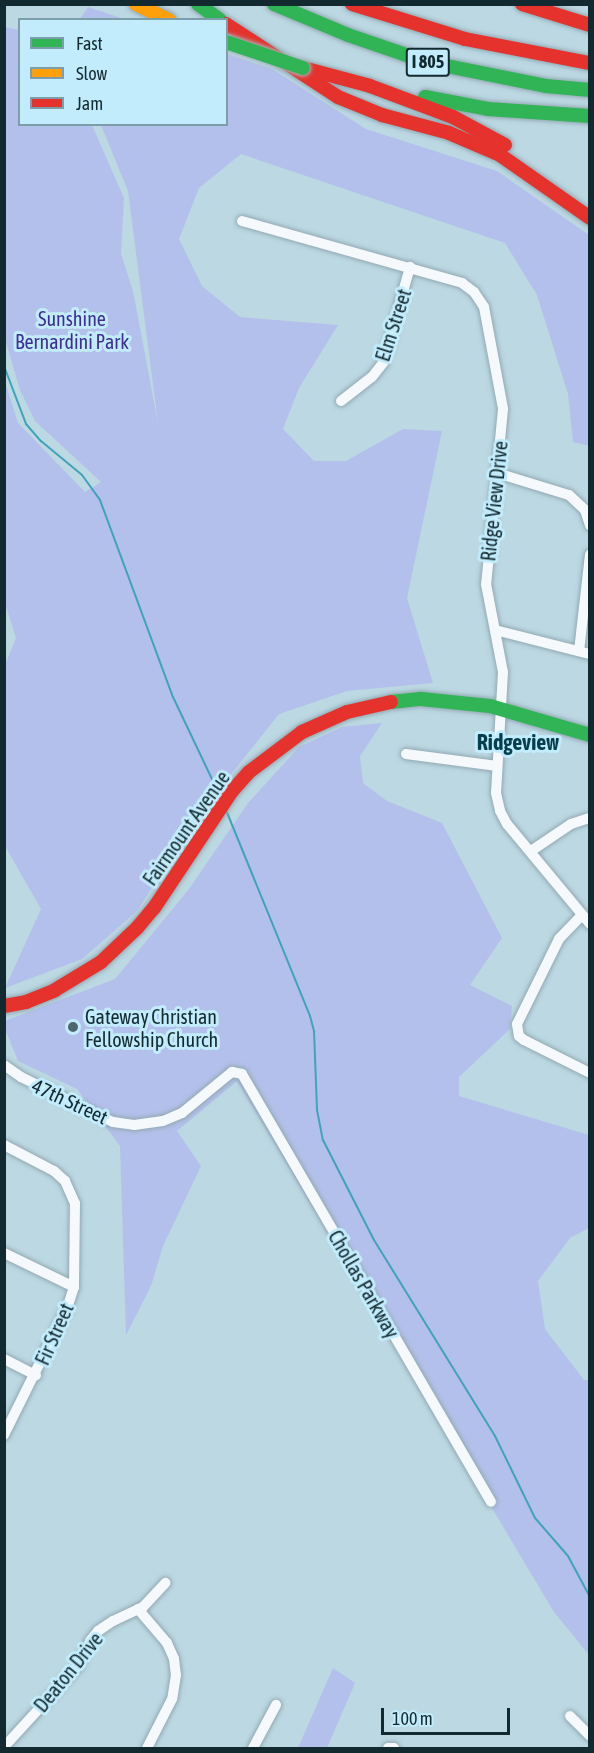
<!DOCTYPE html>
<style>
body{margin:0}
#map{position:relative;width:594px;height:1753px;overflow:hidden;background:#bcd8e3;font-family:"Asap Condensed",sans-serif}
div>[style]{position:absolute}
[style*='--x']{left:calc(var(--x)*1px);top:calc(var(--y)*1px);width:calc(var(--w)*1px);rotate:calc(var(--a)*1deg)}
.green>*{inset:0;background:#b3c0eb}
.stream>*{height:2px;margin:-1px;padding:0 1px;transform-origin:1px;border-radius:1px;background:#42a2bc}
.roads{filter:drop-shadow(0 0 2px #92a9b2) drop-shadow(0 0 2px #92a9b2)}
.street>*{height:10px;margin:-5px;padding:0 5px;transform-origin:5px;border-radius:5px;background:#f5f9fb}
.fast>*{height:14px;margin:-7px;padding:0 7px;transform-origin:7px;border-radius:7px;background:#30b455}
.slow>*{height:14px;margin:-7px;padding:0 7px;transform-origin:7px;border-radius:7px;background:#ff9f0a}
.jam>*{height:14px;margin:-7px;padding:0 7px;transform-origin:7px;border-radius:7px;background:#e5322d}
.bridges{filter:drop-shadow(0 0 2px #a7b6bc) drop-shadow(0 0 2px #a7b6bc)}
.fast-bridge>*{height:14px;margin:-7px;padding:0 7px;transform-origin:7px;border-radius:7px;background:#30b455}
.dots>*{width:16px;height:16px;translate:-50% -50%;box-sizing:border-box;border:3px solid #c2ecfc;border-radius:50%}
span{translate:-50% -50%;white-space:nowrap;text-align:center;line-height:1.15;-webkit-text-stroke:6px #c2ecfc;paint-order:stroke}
.shield-label span{padding:2px 4px;background:#c2ecfc;border:2px solid;border-radius:4px;-webkit-text-stroke-width:0}
.shield-label{font-size:18px;color:#132930;font-weight:700}
.park-label{font-size:20px;color:#3f2e98}
.street-label{font-size:20px;color:#132930}
.poi-label{font-size:20px;color:#132930}
.left{translate:0 -50%;text-align:left}
.quarter-label{font-size:22px;color:#053f4f;font-weight:700}
.frame{position:absolute;inset:0;border:6px solid #132930;pointer-events:none}
.legend{position:absolute;left:18px;top:18px;width:210px;height:108px;box-sizing:border-box;background:#c2ecfc;border:2px solid #7c9eaa;margin:0;padding:8px 10px;list-style:none;font-size:18px;color:#132930}
.legend li{display:flex;align-items:center;gap:12px;height:30px}
.legend b{width:30px;border:2px solid #7c9eaa}
.scale{position:absolute;left:381px;top:1708px;width:129px;height:27px;box-sizing:border-box;border:3px solid #132930;border-top:0;padding-left:8px;font-size:18px;line-height:21px;white-space:nowrap;color:#132930;-webkit-text-stroke:4px #c2ecfc;paint-order:stroke}
</style>
<div id="map">
<div class="green">
<div style="clip-path:polygon(88px 7px,124px 19px,80px 19px)"></div>
<div style="clip-path:polygon(5px 27px,19px 30px,20px 124px,92px 125px,124px 198px,121px 254px,133px 291px,158px 423px,128px 191px,101px 125px,226px 124px,227px 54px,272px 69px,366px 129px,497px 171px,589px 235px,590px 446px,573px 442px,568px 394px,537px 295px,505px 243px,241px 154px,199px 188px,179px 239px,202px 286px,240px 317px,338px 325px,299px 388px,283px 429px,314px 461px,346px 461px,403px 429px,442px 431px,407px 598px,433px 683px,347px 691px,279px 714px,197px 817px,137px 911px,82px 959px,5px 988px,41px 909px,5px 846px,5px 665px,16px 638px,4px 600px,5px 382px,18px 423px,85px 492px,101px 482px,35px 421px,20px 390px,5px 339px)"></div>
<div style="clip-path:polygon(382px 723px,360px 756px,363px 783px,387px 801px,442px 823px,502px 938px,470px 985px,512px 1006px,510px 1029px,459px 1077px,459px 1096px,589px 1135px,589px 1228px,570px 1238px,538px 1281px,545px 1329px,584px 1380px,589px 1380px,589px 1655px,554px 1612px,237px 1081px,177px 1131px,201px 1166px,163px 1246px,151px 1286px,126px 1335px,120px 1146px,77px 1089px,18px 1061px,5px 1029px,5px 1021px,115px 979px,189px 889px,248px 803px,299px 747px,342px 727px)"></div>
<div style="clip-path:polygon(333px 1668px,355px 1683px,327px 1748px,298px 1748px)"></div>
</div>
<div class="stream">
<div style="--x:4;--y:366;--w:62;--a:69.2"></div>
<div style="--x:26;--y:424;--w:23;--a:49"></div>
<div style="--x:41;--y:441;--w:53;--a:39.7"></div>
<div style="--x:82;--y:475;--w:31;--a:54"></div>
<div style="--x:100;--y:500;--w:210;--a:69.7"></div>
<div style="--x:173;--y:697;--w:110;--a:64.6"></div>
<div style="--x:226;--y:810;--w:222;--a:67.8"></div>
<div style="--x:310;--y:1016;--w:16;--a:75"></div>
<div style="--x:314;--y:1031;--w:79;--a:87.8"></div>
<div style="--x:317;--y:1110;--w:31;--a:79"></div>
<div style="--x:323;--y:1140;--w:112;--a:63"></div>
<div style="--x:374;--y:1240;--w:230;--a:58.3"></div>
<div style="--x:495;--y:1436;--w:91;--a:64"></div>
<div style="--x:535;--y:1518;--w:50;--a:49"></div>
<div style="--x:568;--y:1556;--w:47;--a:61.8"></div>
</div>
<div class="roads">
<div class="street">
<div style="--x:242;--y:221;--w:229;--a:15.7"></div>
<div style="--x:462;--y:283;--w:15;--a:37"></div>
<div style="--x:474;--y:292;--w:18;--a:56"></div>
<div style="--x:484;--y:307;--w:104;--a:79.4"></div>
<div style="--x:503;--y:409;--w:176;--a:95.5"></div>
<div style="--x:486;--y:584;--w:90;--a:79.1"></div>
<div style="--x:503;--y:672;--w:121;--a:93.3"></div>
<div style="--x:496;--y:793;--w:18;--a:77"></div>
<div style="--x:500;--y:811;--w:15;--a:62"></div>
<div style="--x:507;--y:824;--w:130;--a:50.3"></div>
<div style="--x:341;--y:401;--w:39;--a:-38"></div>
<div style="--x:372;--y:377;--w:18;--a:-52"></div>
<div style="--x:383;--y:363;--w:100;--a:-74.3"></div>
<div style="--x:497;--y:473;--w:75;--a:17"></div>
<div style="--x:569;--y:495;--w:22;--a:43"></div>
<div style="--x:585;--y:510;--w:16;--a:72"></div>
<div style="--x:495;--y:630;--w:98;--a:14.2"></div>
<div style="--x:579;--y:651;--w:97;--a:-83.5"></div>
<div style="--x:406;--y:754;--w:92;--a:7.5"></div>
<div style="--x:531;--y:851;--w:48;--a:-34"></div>
<div style="--x:571;--y:824;--w:20;--a:-18"></div>
<div style="--x:582;--y:915;--w:33;--a:134"></div>
<div style="--x:559;--y:939;--w:95;--a:116.3"></div>
<div style="--x:517;--y:1024;--w:12;--a:81"></div>
<div style="--x:519;--y:1036;--w:6;--a:39"></div>
<div style="--x:524;--y:1040;--w:74;--a:26.6"></div>
<div style="--x:4;--y:1065;--w:21;--a:35"></div>
<div style="--x:21;--y:1077;--w:102;--a:26.1"></div>
<div style="--x:113;--y:1122;--w:21;--a:8"></div>
<div style="--x:134;--y:1125;--w:29;--a:-8"></div>
<div style="--x:163;--y:1121;--w:21;--a:-23"></div>
<div style="--x:182;--y:1113;--w:65;--a:-39.4"></div>
<div style="--x:232;--y:1072;--w:10;--a:11"></div>
<div style="--x:242;--y:1074;--w:495;--a:59.8"></div>
<div style="--x:4;--y:1145;--w:56;--a:27.5"></div>
<div style="--x:54;--y:1171;--w:15;--a:42"></div>
<div style="--x:65;--y:1181;--w:24;--a:66"></div>
<div style="--x:75;--y:1203;--w:84;--a:90.7"></div>
<div style="--x:74;--y:1287;--w:20;--a:108"></div>
<div style="--x:68;--y:1306;--w:144;--a:116.4"></div>
<div style="--x:4;--y:1253;--w:78;--a:25.9"></div>
<div style="--x:4;--y:1359;--w:36;--a:27"></div>
<div style="--x:138;--y:1609;--w:45;--a:49.5"></div>
<div style="--x:167;--y:1643;--w:17;--a:66"></div>
<div style="--x:174;--y:1659;--w:16;--a:83"></div>
<div style="--x:176;--y:1675;--w:24;--a:99"></div>
<div style="--x:172;--y:1699;--w:55;--a:117"></div>
<div style="--x:570;--y:1716;--w:28;--a:45"></div>
<div style="--x:4;--y:1747;--w:110;--a:-47.6"></div>
<div style="--x:78;--y:1666;--w:28;--a:-64"></div>
<div style="--x:90;--y:1641;--w:13;--a:-51"></div>
<div style="--x:98;--y:1631;--w:18;--a:-34"></div>
<div style="--x:113;--y:1621;--w:33;--a:-25"></div>
<div style="--x:143;--y:1607;--w:33;--a:-47"></div>
<div style="--x:253;--y:1748;--w:49;--a:-61.9"></div>
<div style="--x:388;--y:1748;--w:6;--a:0"></div>
</div>
<div class="fast">
<div style="--x:198;--y:4;--w:27;--a:36"></div>
<div style="--x:274;--y:4;--w:80;--a:22.7"></div>
<div style="--x:348;--y:35;--w:83;--a:18.9"></div>
<div style="--x:427;--y:62;--w:121;--a:11.4"></div>
<div style="--x:546;--y:86;--w:44;--a:5.2"></div>
<div style="--x:425;--y:97;--w:64;--a:10.8"></div>
<div style="--x:488;--y:109;--w:102;--a:3.9"></div>
<div style="--x:391;--y:702;--w:30;--a:-6"></div>
<div style="--x:421;--y:699;--w:69;--a:5.8"></div>
<div style="--x:490;--y:706;--w:104;--a:16.2"></div>
</div>
<div class="slow">
<div style="--x:136;--y:4;--w:37;--a:26"></div>
</div>
<div class="jam">
<div style="--x:352;--y:4;--w:118;--a:17.2"></div>
<div style="--x:465;--y:39;--w:127;--a:10.9"></div>
<div style="--x:522;--y:4;--w:71;--a:17.2"></div>
<div style="--x:226;--y:24;--w:134;--a:33.1"></div>
<div style="--x:338;--y:97;--w:48;--a:22.2"></div>
<div style="--x:382;--y:115;--w:69;--a:15"></div>
<div style="--x:449;--y:133;--w:56;--a:23.3"></div>
<div style="--x:500;--y:155;--w:110;--a:35"></div>
<div style="--x:303;--y:68;--w:69;--a:15"></div>
<div style="--x:370;--y:86;--w:89;--a:20.5"></div>
<div style="--x:453;--y:117;--w:59;--a:28.3"></div>
<div style="--x:4;--y:1006;--w:22;--a:-10"></div>
<div style="--x:26;--y:1002;--w:31;--a:-22"></div>
<div style="--x:55;--y:990;--w:54;--a:-31.3"></div>
<div style="--x:101;--y:962;--w:50;--a:-43.4"></div>
<div style="--x:137;--y:928;--w:26;--a:-50"></div>
<div style="--x:154;--y:908;--w:141;--a:-56.3"></div>
<div style="--x:232;--y:791;--w:25;--a:-48"></div>
<div style="--x:249;--y:772;--w:66;--a:-37"></div>
<div style="--x:302;--y:732;--w:49;--a:-24"></div>
<div style="--x:347;--y:712;--w:45;--a:-12.8"></div>
</div>
</div>
<div class="bridges">
<div class="fast-bridge">
<div style="--x:226;--y:42;--w:81;--a:18.7"></div>
</div>
</div>
<div class="dots">
<div style="left:73px;top:1027px;background:#4e666f"></div>
</div>
<div class="shield-label">
<span style="left:428px;top:62px">I 805</span>
</div>
<div class="park-label">
<span style="left:72px;top:330px">Sunshine<br>Bernardini Park</span>
</div>
<div class="street-label">
<span style="left:393px;top:325px;rotate:-72deg">Elm Street</span>
<span style="left:494px;top:501px;rotate:-84deg">Ridge View Drive</span>
<span style="left:186px;top:828px;rotate:-55deg">Fairmount Avenue</span>
<span style="left:70px;top:1101px;rotate:25deg">47th Street</span>
<span style="left:364px;top:1284px;rotate:60deg">Chollas Parkway</span>
<span style="left:54px;top:1334px;rotate:-66deg">Fir Street</span>
<span style="left:68px;top:1672px;rotate:-51deg">Deaton Drive</span>
</div>
<div class="poi-label">
<span class="left" style="left:85px;top:1028px">Gateway Christian<br>Fellowship Church</span>
</div>
<div class="quarter-label">
<span style="left:518px;top:743px">Ridgeview</span>
</div>
<div class="frame"></div>
<ul class="legend">
<li><b style="height:8px;background:#30b455"></b>Fast</li>
<li><b style="height:8px;background:#ff9f0a"></b>Slow</li>
<li><b style="height:8px;background:#e5322d"></b>Jam</li>
</ul>
<div class="scale">100 m</div>
</div>
